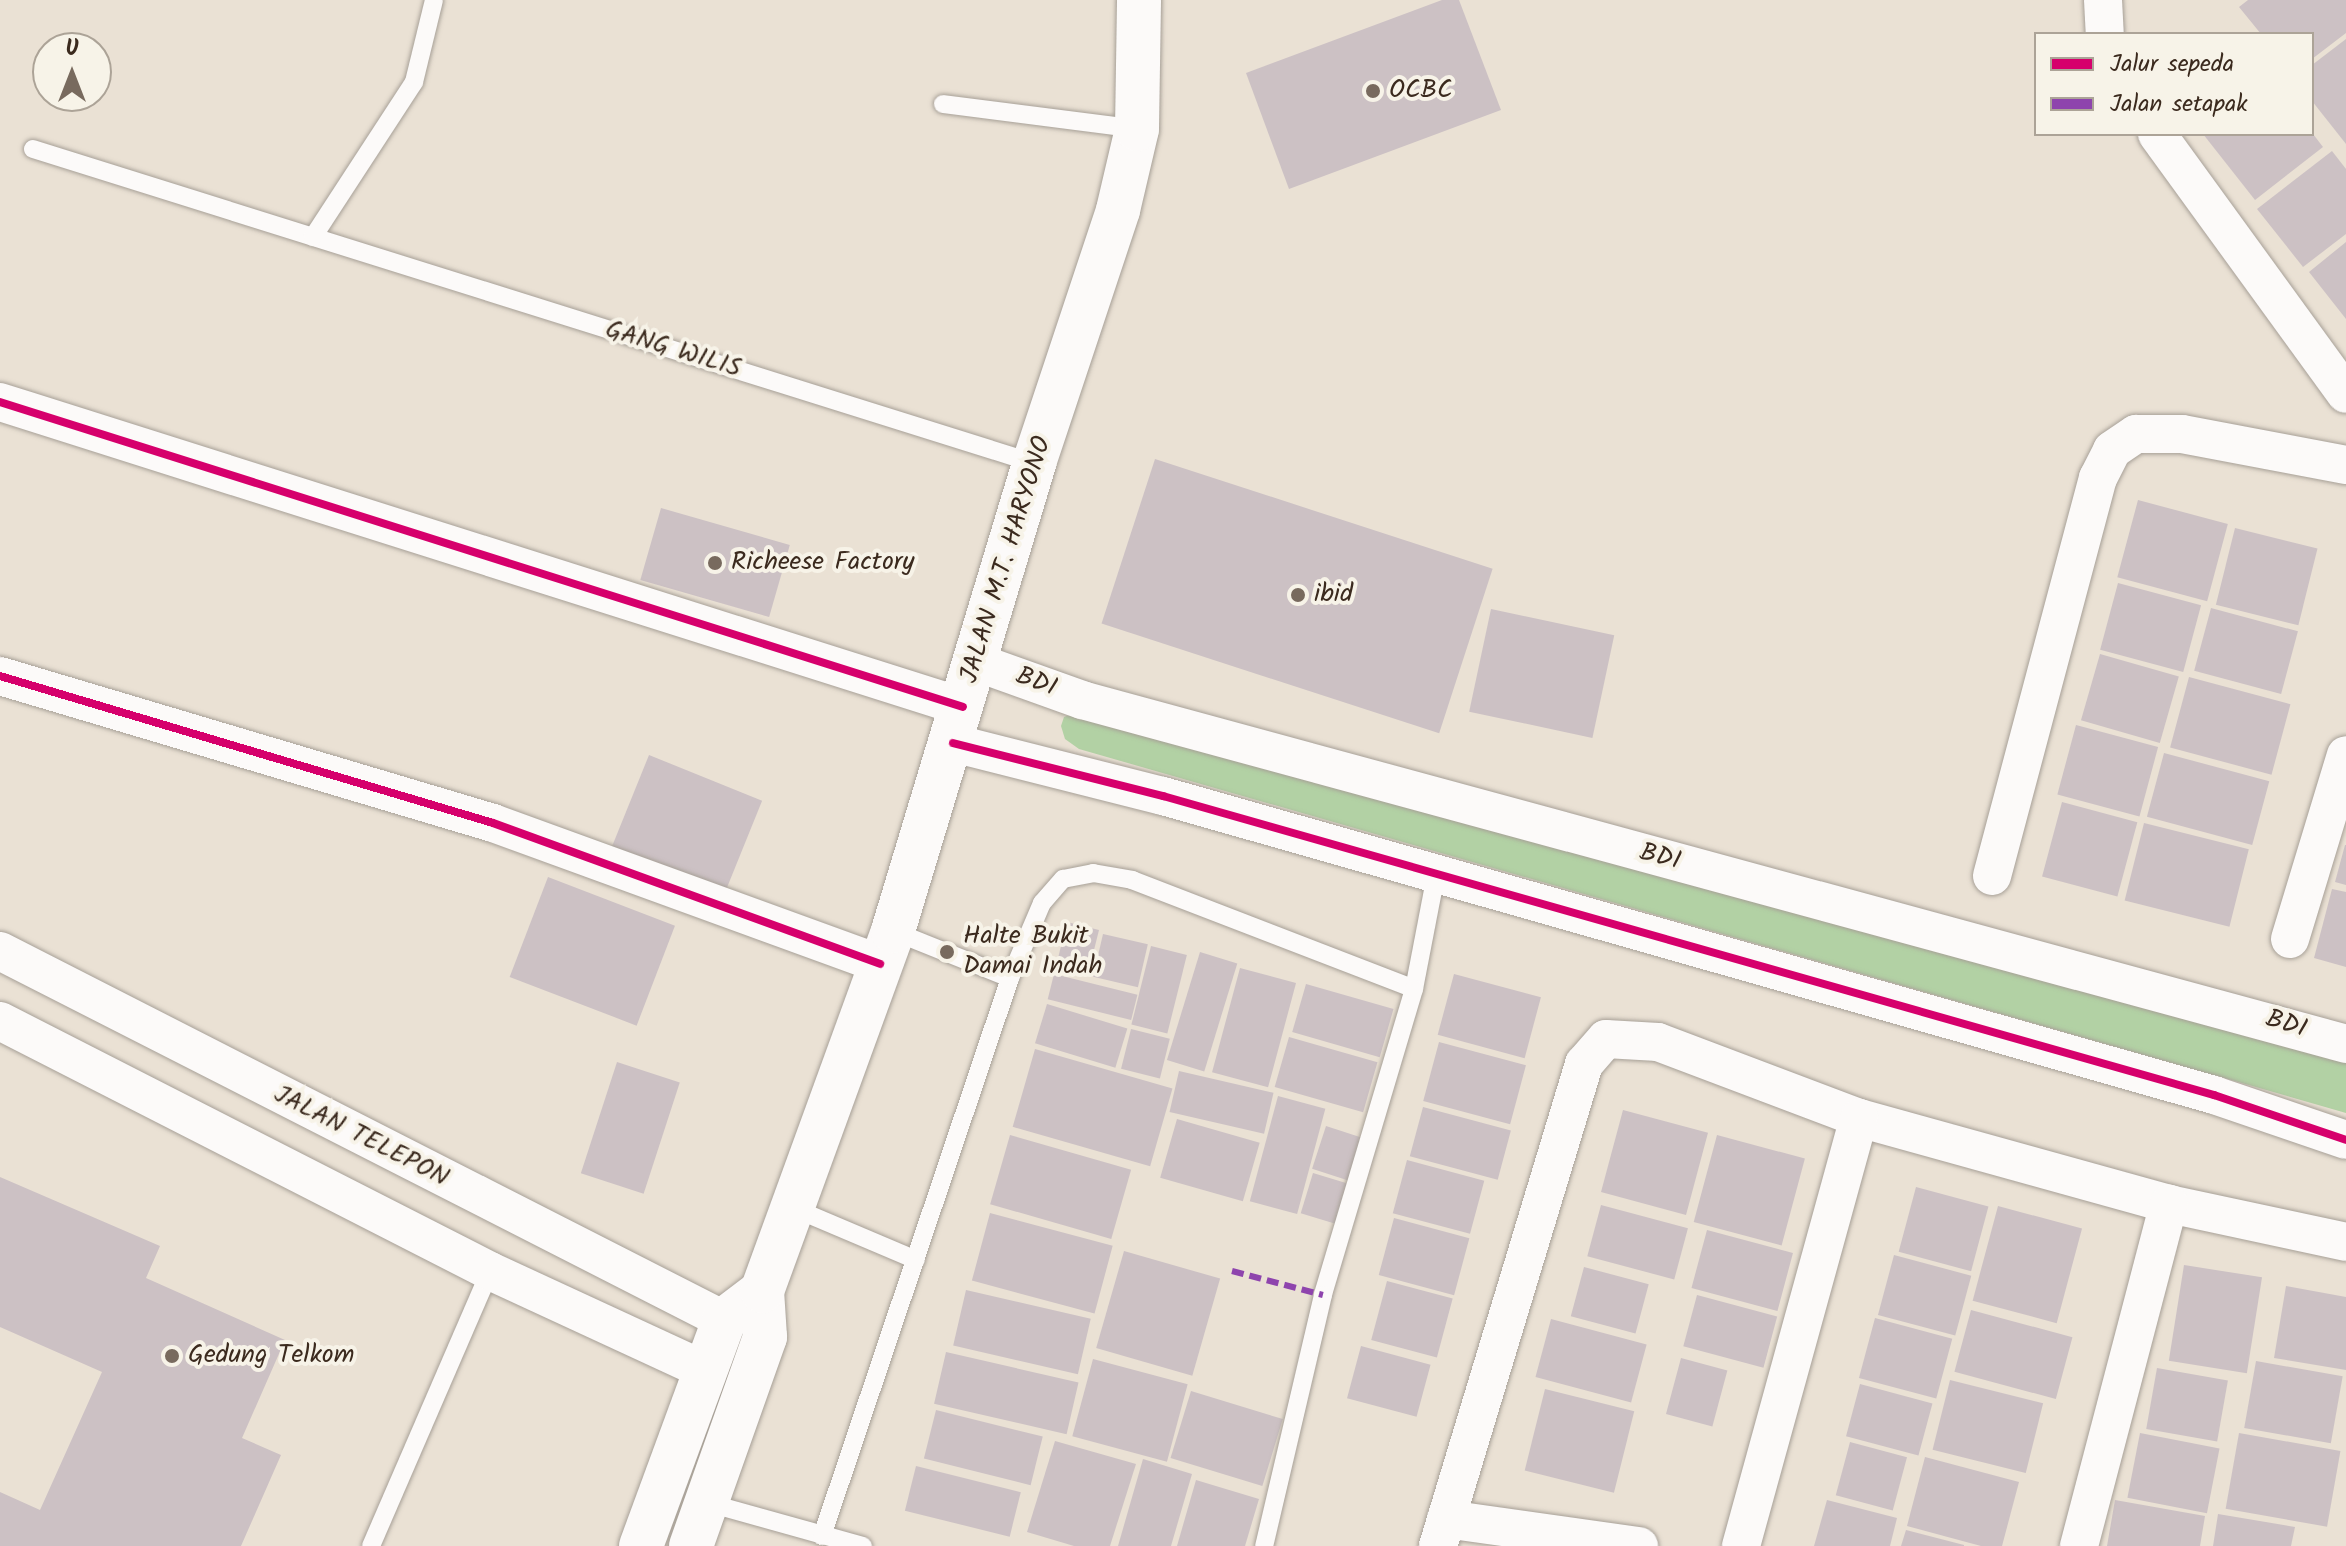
<!DOCTYPE html>
<style>
body{margin:0}
#map{position:relative;width:2346px;height:1546px;overflow:hidden;background:#eae1d4;font-family:Kalam,sans-serif}
div>[style]{position:absolute}
[style*='--x']{left:calc(var(--x)*1px);top:calc(var(--y)*1px);width:calc(var(--w)*1px);rotate:calc(var(--a)*1deg)}
.green>*{inset:0;background:#b2d1a4}
.building>*{inset:0;background:#ccc1c4;transform-origin:0 0}
.roads{filter:drop-shadow(0 0 2px #a7a097) drop-shadow(0 0 2px #a7a097)}
.lane>*{height:18px;margin:-9px;padding:0 9px;transform-origin:9px;border-radius:9px;background:#fcfaf9}
.street>*{height:38px;margin:-19px;padding:0 19px;transform-origin:19px;border-radius:19px;background:#fcfaf9}
.primary>*{height:44px;margin:-22px;padding:0 22px;transform-origin:22px;border-radius:22px;background:#fcfaf9}
.quiet>*{height:6px;margin-top:-3px;transform-origin:0;background:repeating-linear-gradient(90deg,#8e44ad 0 12px,transparent 0 18px)}
.cycleway>*{height:8px;margin:-4px;padding:0 4px;transform-origin:4px;border-radius:4px;background:#d6006c}
.dots>*{width:22px;height:22px;translate:-50% -50%;box-sizing:border-box;border:4px solid #f7f3e8;border-radius:50%}
span{translate:-50% -50%;white-space:nowrap;text-align:center;line-height:1.15;-webkit-text-stroke:8px #f7f3e8;paint-order:stroke}
.poi-label{font-size:26px;color:#3b2a1e}
.left{translate:0 -50%;text-align:left}
.street-label{font-size:26px;color:#3b2a1e}
.legend{position:absolute;left:2034px;top:32px;width:280px;height:104px;box-sizing:border-box;background:#f7f3e8;border:2px solid #aca397;margin:0;padding:10px 14px;list-style:none;font-size:24px;color:#3b2a1e}
.legend li{display:flex;align-items:center;gap:16px;height:40px}
.legend b{width:40px;border:2px solid #aca397}
.north{position:absolute;left:32px;top:32px;width:80px;height:80px;box-sizing:border-box;background:#f7f3e8;border:2px solid #aca397;border-radius:50%;rotate:0deg;font-size:22px;font-weight:700;line-height:32px;text-align:center;color:#3b2a1e}
.north::after{content:'';display:block;margin:auto;width:28px;height:36px;background:#786a5e;clip-path:polygon(50% 0,100% 100%,50% 72%,0 100%)}
</style>
<div id="map">
<div class="green">
<div style="clip-path:polygon(1077px 712px,2346px 1062px,2346px 1113px,1079px 749px,1065px 739px,1061px 726px,1064px 717px)"></div>
</div>
<div class="building">
<div style="clip-path:polygon(1442px 0,1459px 0,1501px 110px,1289px 189px,1246px 73px)"></div>
<div style="clip-path:polygon(2248px 0,2346px 0,2346px 33px,2312px 59px,2312px 34px,2261px 34px,2239px 7px)"></div>
<div style="clip-path:polygon(2346px 39px,2346px 144px,2312px 101px,2312px 65px)"></div>
<div style="clip-path:polygon(2203px 134px,2313px 134px,2323px 147px,2255px 200px)"></div>
<div style="clip-path:polygon(2332px 151px,2346px 169px,2346px 234px,2303px 267px,2257px 209px)"></div>
<div style="clip-path:polygon(2346px 242px,2346px 319px,2309px 272px)"></div>
<div style="left:1155px;top:459px;width:355px;height:173px;rotate:18deg"></div>
<div style="left:2138px;top:500px;width:93px;height:80px;rotate:15deg"></div>
<div style="left:661px;top:508px;width:134px;height:75px;rotate:16deg"></div>
<div style="left:2235px;top:528px;width:85px;height:79px;rotate:14deg"></div>
<div style="left:2118px;top:583px;width:86px;height:69px;rotate:15deg"></div>
<div style="left:2211px;top:608px;width:90px;height:65px;rotate:15deg"></div>
<div style="left:1491px;top:609px;width:126px;height:105px;rotate:12deg"></div>
<div style="left:2100px;top:654px;width:82px;height:69px;rotate:16deg"></div>
<div style="left:2189px;top:677px;width:105px;height:73px;rotate:15deg"></div>
<div style="left:2076px;top:725px;width:85px;height:72px;rotate:15deg"></div>
<div style="left:2164px;top:753px;width:109px;height:66px;rotate:15deg"></div>
<div style="left:649px;top:755px;width:122px;height:105px;rotate:22deg"></div>
<div style="left:2062px;top:802px;width:78px;height:77px;rotate:15deg"></div>
<div style="left:2144px;top:823px;width:108px;height:80px;rotate:14deg"></div>
<div style="clip-path:polygon(2345px 845px,2346px 845px,2346px 885px,2335px 882px)"></div>
<div style="left:548px;top:877px;width:136px;height:107px;rotate:21deg"></div>
<div style="clip-path:polygon(2332px 889px,2346px 892px,2346px 967px,2314px 958px)"></div>
<div style="left:1067px;top:922px;width:33px;height:46px;rotate:14deg"></div>
<div style="left:1103px;top:934px;width:46px;height:44px;rotate:13deg"></div>
<div style="left:1151px;top:946px;width:37px;height:81px;rotate:14deg"></div>
<div style="left:1200px;top:952px;width:39px;height:113px;rotate:17deg"></div>
<div style="left:1240px;top:968px;width:58px;height:108px;rotate:15deg"></div>
<div style="left:1054px;top:974px;width:86px;height:26px;rotate:14deg"></div>
<div style="left:1454px;top:974px;width:90px;height:63px;rotate:15deg"></div>
<div style="left:1306px;top:984px;width:91px;height:50px;rotate:16deg"></div>
<div style="left:1047px;top:1004px;width:84px;height:41px;rotate:17deg"></div>
<div style="left:1131px;top:1029px;width:40px;height:41px;rotate:14deg"></div>
<div style="left:1289px;top:1037px;width:92px;height:52px;rotate:16deg"></div>
<div style="left:1439px;top:1042px;width:90px;height:61px;rotate:15deg"></div>
<div style="left:1035px;top:1049px;width:143px;height:81px;rotate:16deg"></div>
<div style="left:617px;top:1062px;width:66px;height:117px;rotate:18deg"></div>
<div style="left:1179px;top:1071px;width:97px;height:42px;rotate:13deg"></div>
<div style="left:1278px;top:1096px;width:49px;height:109px;rotate:15deg"></div>
<div style="left:1423px;top:1107px;width:91px;height:51px;rotate:15deg"></div>
<div style="left:1623px;top:1110px;width:88px;height:85px;rotate:15deg"></div>
<div style="left:1177px;top:1119px;width:86px;height:61px;rotate:16deg"></div>
<div style="left:1326px;top:1126px;width:38px;height:45px;rotate:18deg"></div>
<div style="left:1010px;top:1135px;width:126px;height:72px;rotate:16deg"></div>
<div style="left:1717px;top:1135px;width:91px;height:90px;rotate:15deg"></div>
<div style="left:1407px;top:1160px;width:80px;height:55px;rotate:15deg"></div>
<div style="left:1313px;top:1173px;width:37px;height:42px;rotate:17deg"></div>
<div style="clip-path:polygon(0 1177px,160px 1246px,146px 1278px,285px 1340px,242px 1438px,281px 1455px,241px 1546px,0 1546px,0 1492px,40px 1510px,102px 1372px,0 1327px)"></div>
<div style="left:1916px;top:1187px;width:75px;height:67px;rotate:15deg"></div>
<div style="left:1601px;top:1205px;width:90px;height:53px;rotate:15deg"></div>
<div style="left:1998px;top:1206px;width:87px;height:98px;rotate:15deg"></div>
<div style="left:990px;top:1213px;width:127px;height:70px;rotate:15deg"></div>
<div style="left:1394px;top:1218px;width:78px;height:59px;rotate:15deg"></div>
<div style="left:1707px;top:1230px;width:89px;height:60px;rotate:15deg"></div>
<div style="left:1124px;top:1251px;width:100px;height:101px;rotate:16deg"></div>
<div style="left:1894px;top:1255px;width:80px;height:62px;rotate:15deg"></div>
<div style="left:2184px;top:1265px;width:79px;height:97px;rotate:9deg"></div>
<div style="left:1584px;top:1267px;width:67px;height:51px;rotate:15deg"></div>
<div style="left:1387px;top:1281px;width:68px;height:61px;rotate:15deg"></div>
<div style="clip-path:polygon(2286px 1286px,2346px 1297px,2346px 1370px,2274px 1358px)"></div>
<div style="left:966px;top:1290px;width:128px;height:57px;rotate:13deg"></div>
<div style="left:1697px;top:1295px;width:83px;height:53px;rotate:15deg"></div>
<div style="left:1971px;top:1310px;width:105px;height:64px;rotate:15deg"></div>
<div style="left:1875px;top:1318px;width:80px;height:62px;rotate:15deg"></div>
<div style="left:1551px;top:1319px;width:99px;height:60px;rotate:15deg"></div>
<div style="left:1361px;top:1346px;width:72px;height:54px;rotate:15deg"></div>
<div style="left:946px;top:1352px;width:136px;height:53px;rotate:13deg"></div>
<div style="left:1681px;top:1358px;width:48px;height:58px;rotate:15deg"></div>
<div style="left:1093px;top:1359px;width:98px;height:80px;rotate:15deg"></div>
<div style="left:2256px;top:1361px;width:88px;height:68px;rotate:10deg"></div>
<div style="left:2157px;top:1368px;width:72px;height:62px;rotate:10deg"></div>
<div style="left:1950px;top:1380px;width:96px;height:72px;rotate:14deg"></div>
<div style="left:1860px;top:1384px;width:75px;height:54px;rotate:15deg"></div>
<div style="left:1545px;top:1389px;width:92px;height:84px;rotate:14deg"></div>
<div style="left:1191px;top:1391px;width:96px;height:70px;rotate:17deg"></div>
<div style="left:936px;top:1410px;width:110px;height:50px;rotate:14deg"></div>
<div style="left:2140px;top:1433px;width:81px;height:66px;rotate:11deg"></div>
<div style="left:2239px;top:1433px;width:103px;height:77px;rotate:10deg"></div>
<div style="clip-path:polygon(1055px 1441px,1136px 1464px,1110px 1546px,1074px 1546px,1027px 1532px)"></div>
<div style="left:1850px;top:1442px;width:59px;height:55px;rotate:15deg"></div>
<div style="clip-path:polygon(1925px 1457px,2019px 1482px,2002px 1546px,1981px 1546px,1907px 1526px)"></div>
<div style="clip-path:polygon(1143px 1459px,1192px 1474px,1171px 1546px,1118px 1546px)"></div>
<div style="left:916px;top:1466px;width:108px;height:46px;rotate:14deg"></div>
<div style="clip-path:polygon(1196px 1480px,1259px 1499px,1245px 1546px,1177px 1546px)"></div>
<div style="clip-path:polygon(1827px 1500px,1897px 1518px,1890px 1546px,1814px 1546px)"></div>
<div style="clip-path:polygon(2115px 1500px,2205px 1516px,2200px 1546px,2107px 1546px)"></div>
<div style="clip-path:polygon(2218px 1514px,2295px 1527px,2291px 1546px,2213px 1546px)"></div>
<div style="clip-path:polygon(1906px 1530px,1964px 1545px,1964px 1546px,1901px 1546px)"></div>
</div>
<div class="roads">
<div class="lane">
<div style="--x:943;--y:104;--w:196;--a:7.3"></div>
<div style="--x:33;--y:149;--w:1049;--a:17.42"></div>
<div style="--x:313;--y:237;--w:185;--a:-56.9"></div>
<div style="--x:414;--y:82;--w:84;--a:-76.3"></div>
<div style="--x:893;--y:931;--w:126;--a:21.9"></div>
<div style="--x:1414;--y:989;--w:116;--a:-79.1"></div>
<div style="--x:796;--y:1209;--w:130;--a:23"></div>
<div style="--x:705;--y:1502;--w:164;--a:15.6"></div>
<div style="--x:822;--y:1536;--w:589;--a:-71.38"></div>
<div style="--x:1010;--y:978;--w:82;--a:-66.9"></div>
<div style="--x:1042;--y:903;--w:32;--a:-49"></div>
<div style="--x:1063;--y:879;--w:31;--a:-11"></div>
<div style="--x:1093;--y:873;--w:40;--a:10"></div>
<div style="--x:1132;--y:880;--w:302;--a:21.1"></div>
<div style="--x:1414;--y:989;--w:319;--a:106.6"></div>
<div style="--x:1323;--y:1295;--w:258;--a:103.2"></div>
<div style="--x:371;--y:1546;--w:300;--a:-66.6"></div>
</div>
<div class="street">
<div style="--x:2103;--y:0;--w:34;--a:87"></div>
<div style="--x:2157;--y:134;--w:321;--a:54"></div>
<div style="--x:0;--y:402;--w:1010;--a:17.57"></div>
<div style="--x:976;--y:662;--w:113;--a:19.7"></div>
<div style="--x:1082;--y:700;--w:1310;--a:15.22"></div>
<div style="--x:0;--y:676;--w:514;--a:16.6"></div>
<div style="--x:493;--y:823;--w:412;--a:20"></div>
<div style="--x:953;--y:743;--w:217;--a:14.2"></div>
<div style="--x:1163;--y:796;--w:1093;--a:15.88"></div>
<div style="--x:2214;--y:1095;--w:139;--a:18.8"></div>
<div style="--x:1992;--y:876;--w:412;--a:-75.1"></div>
<div style="--x:2098;--y:478;--w:31;--a:-63"></div>
<div style="--x:2112;--y:450;--w:29;--a:-34"></div>
<div style="--x:2136;--y:434;--w:46;--a:0"></div>
<div style="--x:2182;--y:434;--w:167;--a:10.7"></div>
<div style="--x:2290;--y:939;--w:192;--a:-73.1"></div>
<div style="--x:0;--y:951;--w:813;--a:27.01"></div>
<div style="--x:0;--y:1021;--w:550;--a:27.03"></div>
<div style="--x:490;--y:1271;--w:236;--a:24.8"></div>
<div style="--x:1446;--y:1519;--w:195;--a:8"></div>
<div style="--x:1438;--y:1546;--w:504;--a:-73.15"></div>
<div style="--x:1584;--y:1064;--w:33;--a:-49"></div>
<div style="--x:1606;--y:1039;--w:52;--a:3.3"></div>
<div style="--x:1658;--y:1042;--w:215;--a:20.7"></div>
<div style="--x:1859;--y:1118;--w:322;--a:15.5"></div>
<div style="--x:2169;--y:1204;--w:181;--a:12.1"></div>
<div style="--x:1741;--y:1546;--w:444;--a:-74.6"></div>
<div style="--x:2079;--y:1546;--w:354;--a:-75.3"></div>
</div>
<div class="primary">
<div style="--x:641;--y:1546;--w:241;--a:-69.8"></div>
<div style="--x:724;--y:1320;--w:48;--a:-37.3"></div>
<div style="--x:691;--y:1546;--w:222;--a:-70.5"></div>
<div style="--x:765;--y:1337;--w:46;--a:-93.7"></div>
<div style="--x:762;--y:1291;--w:383;--a:-70"></div>
<div style="--x:893;--y:931;--w:489;--a:-73.2"></div>
<div style="--x:1034;--y:463;--w:267;--a:-71.6"></div>
<div style="--x:1118;--y:210;--w:83;--a:-76.8"></div>
<div style="--x:1137;--y:129;--w:129;--a:-89.1"></div>
</div>
</div>
<div class="quiet">
<div style="--x:1232;--y:1271;--w:94;--a:14.8"></div>
</div>
<div class="cycleway">
<div style="--x:0;--y:402;--w:1010;--a:17.57"></div>
<div style="--x:0;--y:676;--w:514;--a:16.6"></div>
<div style="--x:493;--y:823;--w:412;--a:20"></div>
<div style="--x:953;--y:743;--w:217;--a:14.2"></div>
<div style="--x:1163;--y:796;--w:1093;--a:15.88"></div>
<div style="--x:2214;--y:1095;--w:139;--a:18.8"></div>
</div>
<div class="dots">
<div style="left:1373px;top:91px;background:#786a5e"></div>
<div style="left:715px;top:563px;background:#786a5e"></div>
<div style="left:1298px;top:595px;background:#786a5e"></div>
<div style="left:947px;top:952px;background:#786a5e"></div>
<div style="left:172px;top:1356px;background:#786a5e"></div>
</div>
<div class="poi-label">
<span class="left" style="left:1389px;top:91px">OCBC</span>
<span class="left" style="left:731px;top:563px">Richeese Factory</span>
<span class="left" style="left:1314px;top:595px">ibid</span>
<span class="left" style="left:963px;top:952px">Halte Bukit<br>Damai Indah</span>
<span class="left" style="left:188px;top:1356px">Gedung Telkom</span>
</div>
<div class="street-label">
<span style="left:673px;top:350px;rotate:17deg">GANG WILIS</span>
<span style="left:1007px;top:560px;rotate:-73deg">JALAN M.T. HARYONO</span>
<span style="left:1036px;top:683px;rotate:20deg">BDI</span>
<span style="left:1660px;top:858px;rotate:14deg">BDI</span>
<span style="left:2286px;top:1025px;rotate:17deg">BDI</span>
<span style="left:361px;top:1137px;rotate:27deg">JALAN TELEPON</span>
</div>
<ul class="legend">
<li><b style="height:10px;background:#d6006c"></b>Jalur sepeda</li>
<li><b style="height:10px;background:#8e44ad"></b>Jalan setapak</li>
</ul>
<div class="north">U</div>
</div>
